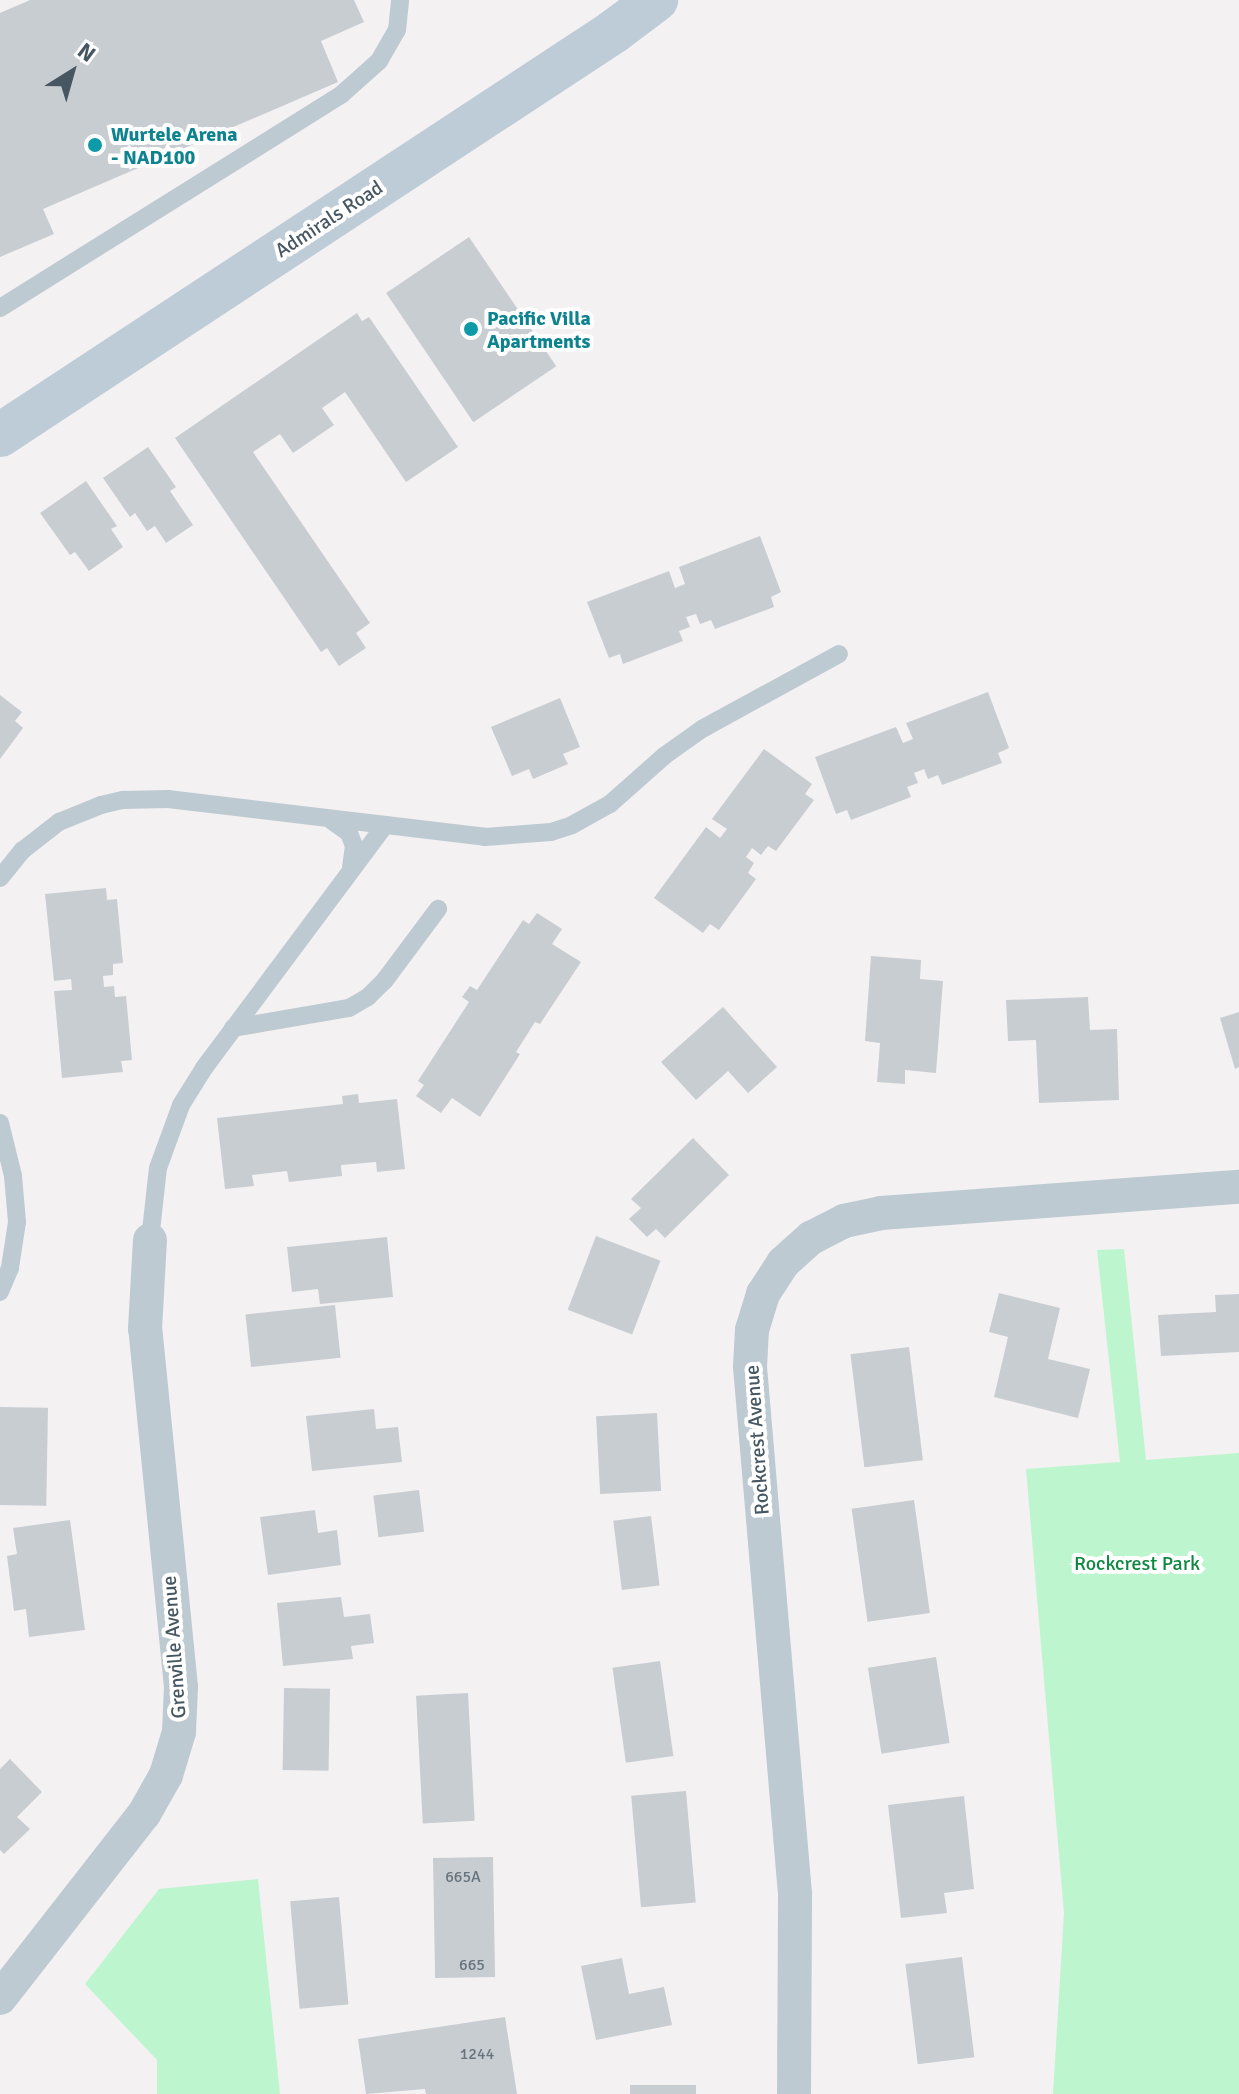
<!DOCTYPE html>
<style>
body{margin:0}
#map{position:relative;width:1239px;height:2094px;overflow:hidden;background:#f4f1f2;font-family:Signika,sans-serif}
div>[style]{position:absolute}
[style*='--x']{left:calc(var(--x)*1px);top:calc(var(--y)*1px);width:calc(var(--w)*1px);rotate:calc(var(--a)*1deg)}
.green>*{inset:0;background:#bcf5ce}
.building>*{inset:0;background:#c8cdd2;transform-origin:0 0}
.lane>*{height:18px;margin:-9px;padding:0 9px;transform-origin:9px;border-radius:9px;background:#becad2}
.street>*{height:34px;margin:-17px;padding:0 17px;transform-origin:17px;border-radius:17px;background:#becad2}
.secondary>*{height:44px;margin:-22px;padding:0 22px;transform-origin:22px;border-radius:22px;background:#bdccd7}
.dots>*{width:22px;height:22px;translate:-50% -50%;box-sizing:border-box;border:4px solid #fff;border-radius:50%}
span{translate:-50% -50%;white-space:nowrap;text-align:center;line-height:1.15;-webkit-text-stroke:8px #fff;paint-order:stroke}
.number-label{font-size:16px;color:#67747e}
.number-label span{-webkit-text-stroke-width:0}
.culture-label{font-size:20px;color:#0d838f;font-weight:700}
.left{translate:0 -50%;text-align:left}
.street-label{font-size:20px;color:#475762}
.park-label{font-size:20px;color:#0c8840}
.north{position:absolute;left:32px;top:32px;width:80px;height:80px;-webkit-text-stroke:6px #fff;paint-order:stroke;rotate:37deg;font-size:22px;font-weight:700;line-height:32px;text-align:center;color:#475762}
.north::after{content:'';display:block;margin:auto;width:28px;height:36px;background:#475762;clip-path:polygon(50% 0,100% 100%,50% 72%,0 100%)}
</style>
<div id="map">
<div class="green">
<div style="clip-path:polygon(1124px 1249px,1146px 1460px,1239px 1453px,1239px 2094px,1053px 2094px,1064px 1913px,1026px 1469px,1120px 1462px,1097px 1250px)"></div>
<div style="clip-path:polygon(258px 1879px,280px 2094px,157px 2094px,157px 2060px,85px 1984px,159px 1889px)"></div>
</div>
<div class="building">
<div style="clip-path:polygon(30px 0,354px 0,364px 22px,321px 41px,338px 82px,43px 209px,54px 234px,0 257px,0 13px)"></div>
<div style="left:469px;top:237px;width:156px;height:100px;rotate:56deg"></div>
<div style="clip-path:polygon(357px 313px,362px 321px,369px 317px,458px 447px,406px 482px,345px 392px,322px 408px,334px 425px,293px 453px,280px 434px,253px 452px,370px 623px,356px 633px,366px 648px,339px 666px,327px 648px,321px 652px,175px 438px)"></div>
<div style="clip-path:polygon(148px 447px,176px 487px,170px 491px,193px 525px,166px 543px,155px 526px,147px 531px,135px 513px,130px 517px,103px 478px)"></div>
<div style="clip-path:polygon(86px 481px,117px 526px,111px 529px,123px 547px,89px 571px,75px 552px,70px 555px,40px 513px)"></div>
<div style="clip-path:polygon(760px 536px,781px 592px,771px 597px,774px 607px,715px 629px,711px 620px,700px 624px,696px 614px,686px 617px,690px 627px,679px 631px,683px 641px,623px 664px,620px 654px,609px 658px,587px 602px,669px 571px,675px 588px,685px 584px,679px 567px)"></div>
<div style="clip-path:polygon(988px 692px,1009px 748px,998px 753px,1002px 763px,942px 785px,938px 775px,928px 779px,924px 769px,914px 773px,918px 783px,907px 787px,911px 797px,851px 820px,847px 810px,836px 814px,815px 757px,896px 727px,903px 743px,913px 739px,906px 723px)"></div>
<div style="clip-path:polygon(0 695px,22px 712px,15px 721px,23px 728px,0 759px)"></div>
<div style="clip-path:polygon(560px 698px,580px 747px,563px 754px,568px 764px,533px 779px,529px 769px,512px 776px,491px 727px)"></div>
<div style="clip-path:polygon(764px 749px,812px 784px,805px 794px,814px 800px,776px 851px,768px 846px,761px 855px,752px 848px,746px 857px,754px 863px,748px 873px,756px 879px,719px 930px,710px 924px,703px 933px,654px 898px,706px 827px,720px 838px,727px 829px,712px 819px)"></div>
<div style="clip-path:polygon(106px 888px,107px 900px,117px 899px,123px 963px,113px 964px,113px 975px,103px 976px,104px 987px,114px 986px,115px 997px,126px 996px,132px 1060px,121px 1061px,123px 1072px,62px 1078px,54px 991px,72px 990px,71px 979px,54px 981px,45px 894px)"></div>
<div style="clip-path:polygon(537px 913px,562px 929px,552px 944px,581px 962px,540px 1024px,535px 1022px,516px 1052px,520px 1054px,480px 1117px,452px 1098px,441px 1113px,416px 1096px,424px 1085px,418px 1081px,469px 1002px,462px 997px,470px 986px,477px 990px,523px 920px,529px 924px)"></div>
<div style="clip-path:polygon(871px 956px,921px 960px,920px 979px,943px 981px,936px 1073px,905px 1070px,905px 1084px,877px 1082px,880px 1043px,865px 1041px)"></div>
<div style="clip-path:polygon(1088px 997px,1090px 1030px,1117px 1029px,1119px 1100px,1039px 1103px,1036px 1040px,1008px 1041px,1006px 1000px)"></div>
<div style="clip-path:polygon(723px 1007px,777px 1067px,748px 1093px,728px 1071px,696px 1100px,661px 1062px)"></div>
<div style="clip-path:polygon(1239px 1012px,1239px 1067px,1235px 1069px,1220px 1018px)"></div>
<div style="clip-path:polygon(358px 1094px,359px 1103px,397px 1099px,405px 1169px,377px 1172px,376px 1162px,341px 1165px,342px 1176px,289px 1182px,287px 1171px,252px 1175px,254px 1186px,225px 1189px,217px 1118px,343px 1104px,342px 1096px)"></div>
<div style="clip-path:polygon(693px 1138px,729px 1175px,665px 1238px,656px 1229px,647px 1237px,629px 1219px,641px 1208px,631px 1199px)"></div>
<div style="left:596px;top:1236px;width:69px;height:79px;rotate:21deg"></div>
<div style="clip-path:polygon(387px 1237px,393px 1297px,320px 1304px,318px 1289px,292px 1292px,287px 1247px)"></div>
<div style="clip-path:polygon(999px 1293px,1060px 1308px,1048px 1359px,1090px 1369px,1078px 1418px,994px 1397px,1008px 1337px,989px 1332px)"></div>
<div style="clip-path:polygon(1239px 1294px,1239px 1352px,1161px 1356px,1158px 1315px,1216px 1312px,1215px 1295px)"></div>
<div style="left:335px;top:1305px;width:53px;height:90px;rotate:84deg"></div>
<div style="left:909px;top:1347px;width:114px;height:59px;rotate:83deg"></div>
<div style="left:0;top:1407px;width:48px;height:98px;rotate:1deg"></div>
<div style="clip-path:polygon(374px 1409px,376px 1429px,398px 1427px,402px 1462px,312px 1471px,306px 1416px)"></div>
<div style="left:657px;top:1413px;width:78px;height:61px;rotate:87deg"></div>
<div style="left:419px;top:1490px;width:42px;height:46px;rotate:83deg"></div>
<div style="left:914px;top:1500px;width:114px;height:63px;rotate:82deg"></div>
<div style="clip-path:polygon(315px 1510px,318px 1533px,337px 1530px,341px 1565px,268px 1575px,260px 1517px)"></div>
<div style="left:651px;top:1516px;width:70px;height:38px;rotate:83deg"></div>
<div style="clip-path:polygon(70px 1520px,85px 1630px,29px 1637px,26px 1609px,14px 1611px,7px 1556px,17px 1554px,13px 1528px)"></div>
<div style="clip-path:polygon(341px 1597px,344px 1617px,370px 1614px,374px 1643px,351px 1646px,353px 1659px,283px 1666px,277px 1603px)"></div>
<div style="left:936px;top:1657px;width:87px;height:69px;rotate:81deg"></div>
<div style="left:660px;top:1661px;width:96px;height:48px;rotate:82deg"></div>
<div style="left:284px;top:1688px;width:46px;height:82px;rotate:1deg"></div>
<div style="left:468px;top:1693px;width:128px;height:52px;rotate:87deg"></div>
<div style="clip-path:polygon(10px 1759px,42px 1792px,17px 1817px,30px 1829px,4px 1854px,0 1850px,0 1769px)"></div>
<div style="left:686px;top:1791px;width:112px;height:55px;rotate:85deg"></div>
<div style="clip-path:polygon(964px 1796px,974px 1889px,944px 1893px,947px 1913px,901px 1918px,888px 1805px)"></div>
<div style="left:493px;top:1857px;width:120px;height:60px;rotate:89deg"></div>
<div style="left:339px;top:1897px;width:108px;height:49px;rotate:85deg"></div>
<div style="left:962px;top:1957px;width:101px;height:57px;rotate:83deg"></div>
<div style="clip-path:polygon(622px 1958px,629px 1994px,664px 1987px,672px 2025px,596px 2040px,581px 1966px)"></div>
<div style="clip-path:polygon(505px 2017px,517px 2094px,426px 2094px,425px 2089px,366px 2094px,358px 2039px)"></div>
<div style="left:696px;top:2085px;width:9px;height:66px;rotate:90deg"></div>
</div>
<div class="lane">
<div style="--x:0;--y:308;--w:403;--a:-32"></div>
<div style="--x:342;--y:94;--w:50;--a:-41.7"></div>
<div style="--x:379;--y:61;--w:36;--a:-60"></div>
<div style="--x:397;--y:30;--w:30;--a:-84"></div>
<div style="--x:332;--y:821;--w:21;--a:35"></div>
<div style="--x:349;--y:833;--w:14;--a:69"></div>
<div style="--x:354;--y:846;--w:22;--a:98"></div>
<div style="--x:0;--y:878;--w:36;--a:-51"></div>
<div style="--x:23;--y:850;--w:46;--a:-37.9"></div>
<div style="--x:59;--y:822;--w:45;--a:-22"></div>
<div style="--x:101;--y:805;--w:23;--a:-13"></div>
<div style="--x:123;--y:800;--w:45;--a:-1.3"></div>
<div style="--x:168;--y:799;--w:319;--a:6.8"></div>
<div style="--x:485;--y:837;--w:66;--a:-4.3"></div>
<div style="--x:551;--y:832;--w:22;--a:-18"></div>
<div style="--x:572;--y:825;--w:43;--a:-28.9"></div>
<div style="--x:610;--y:804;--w:72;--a:-41.6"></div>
<div style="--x:664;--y:756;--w:47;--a:-35.4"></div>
<div style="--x:702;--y:729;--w:156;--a:-28.7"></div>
<div style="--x:233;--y:1028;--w:118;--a:-9.8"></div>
<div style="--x:349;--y:1008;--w:22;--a:-30"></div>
<div style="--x:368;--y:997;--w:24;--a:-45"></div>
<div style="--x:385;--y:980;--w:89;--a:-53.3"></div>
<div style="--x:0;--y:1123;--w:55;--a:76.2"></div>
<div style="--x:13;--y:1176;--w:46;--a:85"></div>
<div style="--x:17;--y:1222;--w:47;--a:98.7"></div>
<div style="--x:10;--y:1268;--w:26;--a:113"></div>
<div style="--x:150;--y:1240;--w:72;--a:-83.7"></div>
<div style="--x:158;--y:1168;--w:67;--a:-69.9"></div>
<div style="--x:181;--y:1105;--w:44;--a:-58.1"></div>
<div style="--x:204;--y:1068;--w:303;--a:-53.3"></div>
</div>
<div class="street">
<div style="--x:0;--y:1998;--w:234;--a:-52"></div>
<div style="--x:144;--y:1814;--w:45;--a:-60.6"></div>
<div style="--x:166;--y:1775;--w:45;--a:-73.2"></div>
<div style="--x:179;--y:1732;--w:45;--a:-87.5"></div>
<div style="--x:181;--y:1687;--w:360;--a:-95.7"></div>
<div style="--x:145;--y:1329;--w:89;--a:-86.8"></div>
<div style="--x:794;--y:2094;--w:200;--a:-89.7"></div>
<div style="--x:795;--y:1894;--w:529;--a:-94.88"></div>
<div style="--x:750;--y:1367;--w:37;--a:-87"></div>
<div style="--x:752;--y:1330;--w:38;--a:-73"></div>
<div style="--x:763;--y:1294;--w:37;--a:-57"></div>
<div style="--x:783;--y:1263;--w:38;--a:-42"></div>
<div style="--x:811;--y:1238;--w:37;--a:-27"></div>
<div style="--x:844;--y:1221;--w:38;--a:-12"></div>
<div style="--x:881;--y:1213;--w:359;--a:-4.2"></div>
</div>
<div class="secondary">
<div style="--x:0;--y:435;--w:734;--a:-33.32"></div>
<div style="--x:613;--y:32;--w:54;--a:-36.7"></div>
</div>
<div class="dots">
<div style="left:95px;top:145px;background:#0f9aa8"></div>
<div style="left:471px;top:329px;background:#0f9aa8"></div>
</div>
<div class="number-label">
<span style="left:463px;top:1877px">665A</span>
<span style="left:472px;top:1965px">665</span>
<span style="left:477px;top:2054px">1244</span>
</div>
<div class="culture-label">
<span class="left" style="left:111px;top:146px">Wurtele Arena<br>- NAD100</span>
<span class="left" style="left:487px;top:330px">Pacific Villa<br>Apartments</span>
</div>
<div class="street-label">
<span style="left:329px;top:219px;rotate:-33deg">Admirals Road</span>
<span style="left:757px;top:1440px;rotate:-94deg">Rockcrest Avenue</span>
<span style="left:174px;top:1647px;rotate:-94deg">Grenville Avenue</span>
</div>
<div class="park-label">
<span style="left:1137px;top:1563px">Rockcrest Park</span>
</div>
<div class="north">N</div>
</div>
